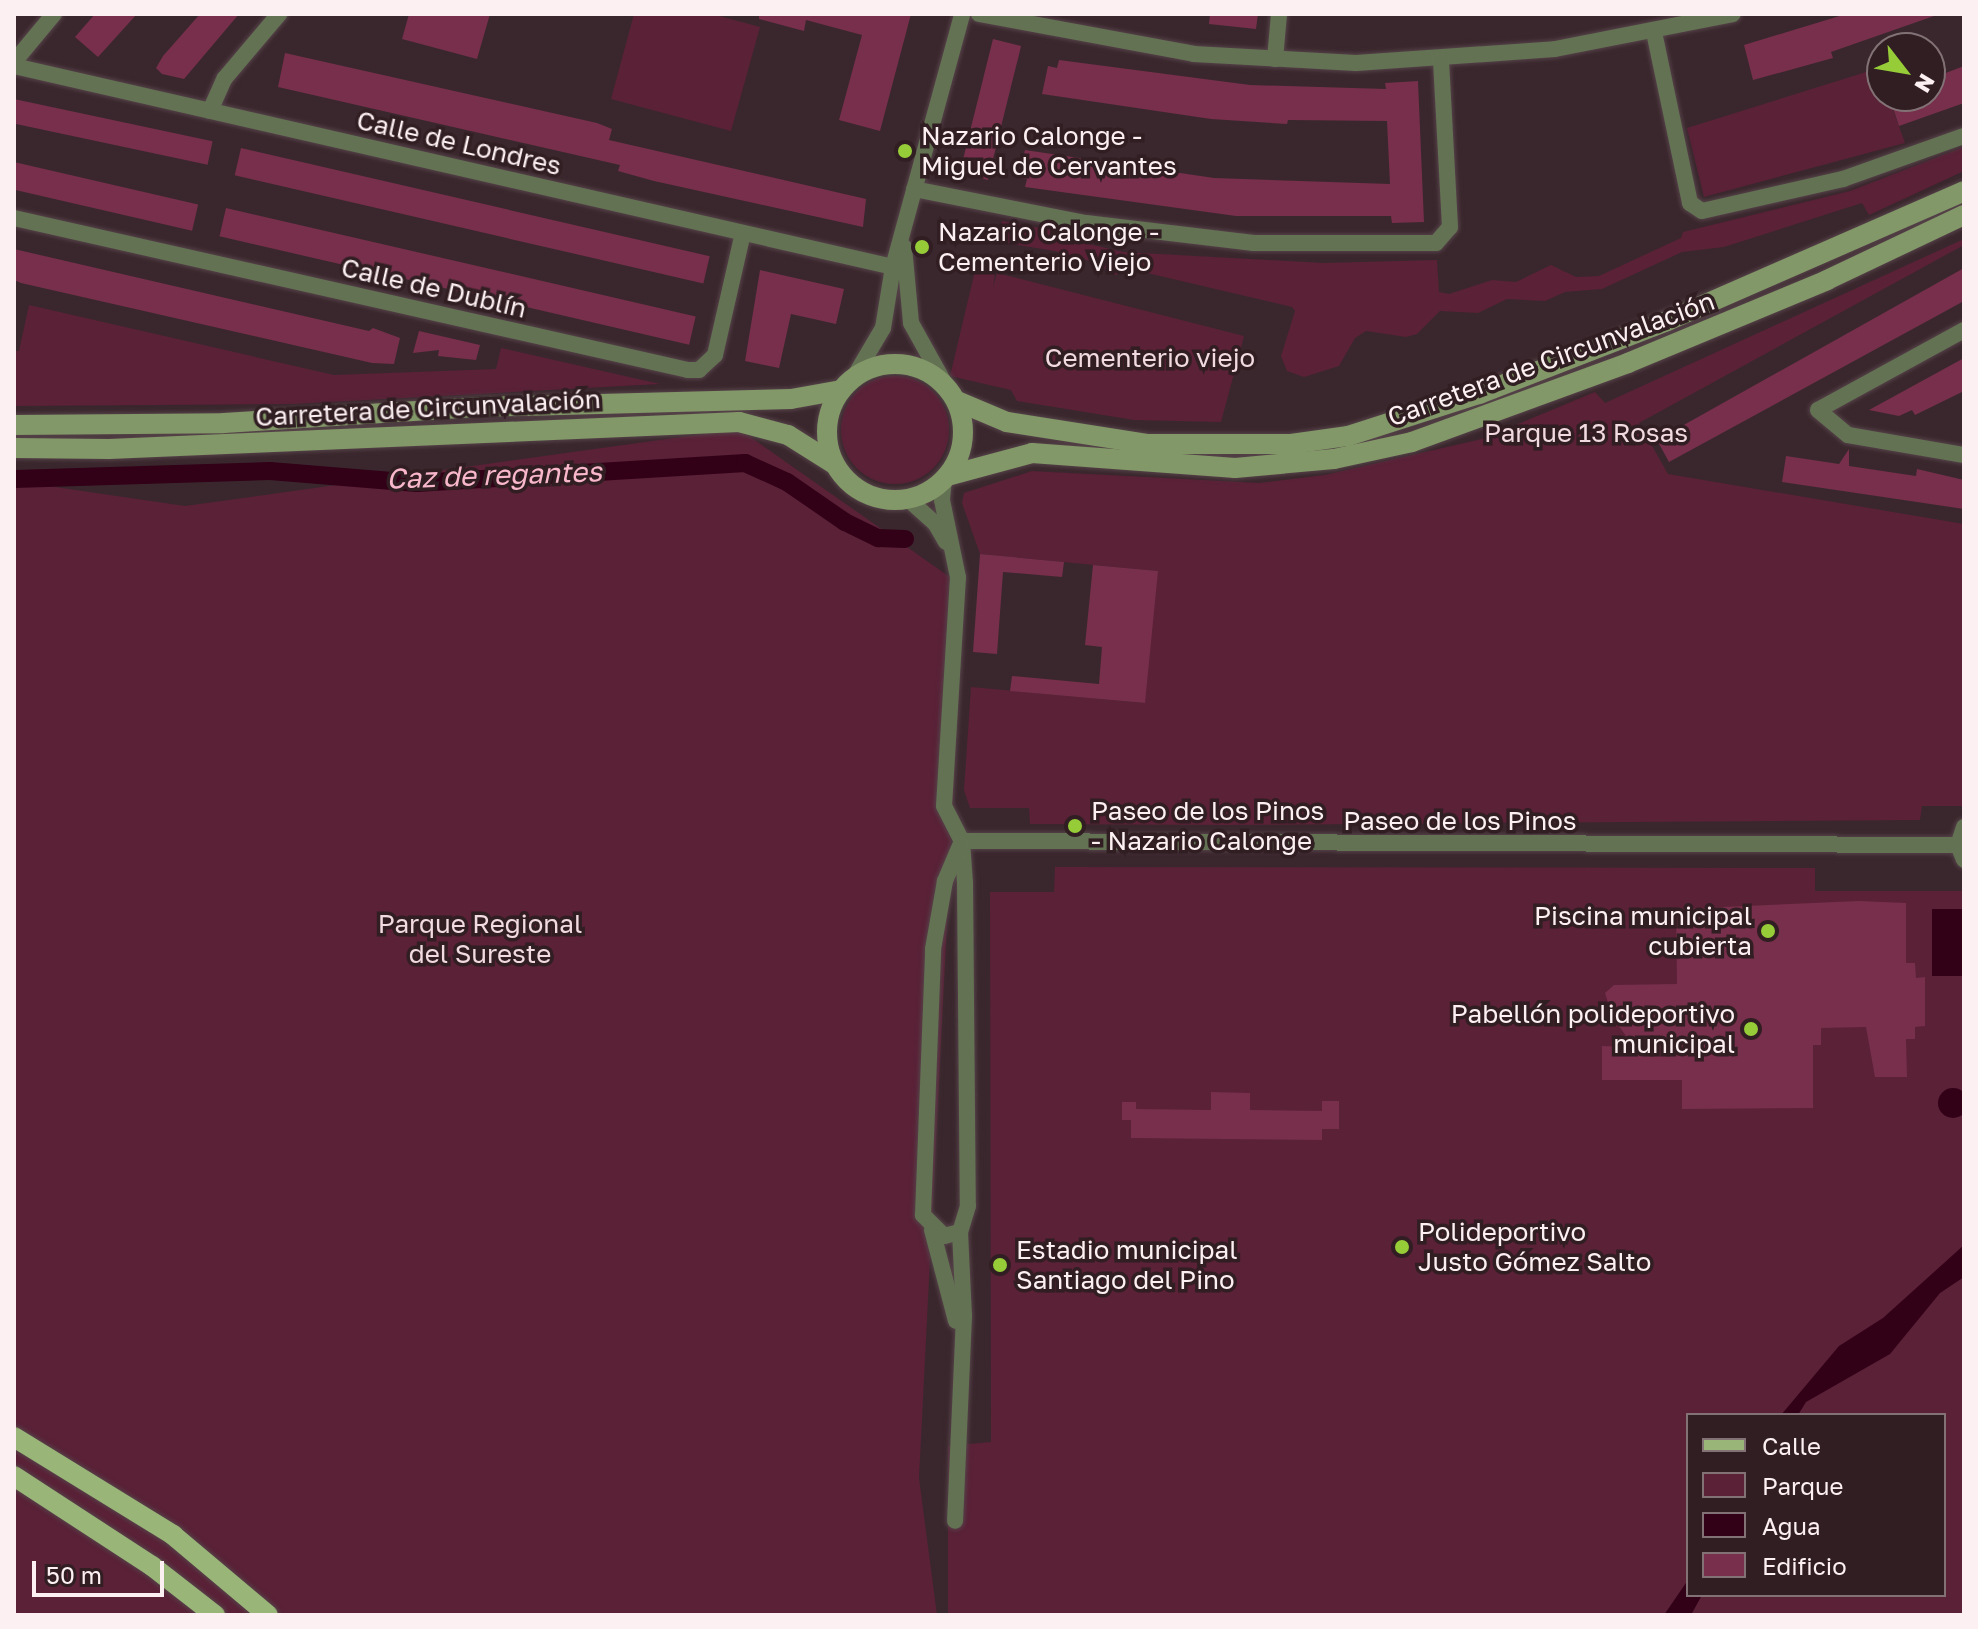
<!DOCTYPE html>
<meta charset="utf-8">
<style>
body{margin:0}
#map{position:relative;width:1978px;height:1629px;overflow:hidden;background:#3a272d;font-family:"Golos Text",sans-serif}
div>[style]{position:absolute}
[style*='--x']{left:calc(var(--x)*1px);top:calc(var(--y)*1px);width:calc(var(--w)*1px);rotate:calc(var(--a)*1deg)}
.green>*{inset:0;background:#5a2137}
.round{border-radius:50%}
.water>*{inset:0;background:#320017;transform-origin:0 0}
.canal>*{height:18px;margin:-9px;padding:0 9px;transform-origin:9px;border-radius:9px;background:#320017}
.building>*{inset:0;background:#772f4b;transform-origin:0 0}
.roads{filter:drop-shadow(0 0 2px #554349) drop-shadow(0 0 2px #554349)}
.street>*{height:16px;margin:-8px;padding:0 8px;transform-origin:8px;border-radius:8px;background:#647254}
.secondary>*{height:20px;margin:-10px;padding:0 10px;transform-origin:10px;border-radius:10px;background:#839868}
.secondary>.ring{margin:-10px;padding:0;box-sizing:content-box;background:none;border:20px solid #839868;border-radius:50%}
.primary>*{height:20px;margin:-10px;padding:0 10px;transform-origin:10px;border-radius:10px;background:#9ab578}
.dots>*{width:22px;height:22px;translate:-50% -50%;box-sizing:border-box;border:4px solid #301e23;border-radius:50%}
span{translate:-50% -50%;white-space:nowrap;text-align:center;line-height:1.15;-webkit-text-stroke:7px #301e23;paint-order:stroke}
.poi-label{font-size:26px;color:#fdf0f3}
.left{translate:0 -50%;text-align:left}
.right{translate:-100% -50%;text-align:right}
.street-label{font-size:26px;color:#fdf0f3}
.park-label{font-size:26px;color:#f1dae0}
.water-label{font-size:28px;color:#f9b7cb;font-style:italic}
.frame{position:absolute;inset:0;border:16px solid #fdf0f3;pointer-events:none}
.legend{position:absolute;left:1686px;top:1413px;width:260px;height:184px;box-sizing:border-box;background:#301e23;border:2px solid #827276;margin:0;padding:10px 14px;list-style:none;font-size:24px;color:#fdf0f3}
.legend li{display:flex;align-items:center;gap:16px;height:40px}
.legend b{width:40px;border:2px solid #827276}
.north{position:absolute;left:1866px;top:32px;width:80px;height:80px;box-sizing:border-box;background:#301e23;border:2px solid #827276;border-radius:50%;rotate:121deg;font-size:22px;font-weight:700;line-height:32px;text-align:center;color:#fdf0f3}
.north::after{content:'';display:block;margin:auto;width:28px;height:36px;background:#97cc39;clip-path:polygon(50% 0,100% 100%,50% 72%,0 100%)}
.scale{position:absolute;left:32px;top:1561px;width:132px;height:36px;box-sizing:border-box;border:4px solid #fdf0f3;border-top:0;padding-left:10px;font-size:24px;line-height:28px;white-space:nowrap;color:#fdf0f3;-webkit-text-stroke:6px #301e23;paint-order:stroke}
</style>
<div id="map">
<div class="green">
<div style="clip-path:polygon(634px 14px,712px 14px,760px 27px,731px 131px,611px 99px)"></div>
<div style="clip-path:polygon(1879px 68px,1882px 96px,1888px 96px,1905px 143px,1704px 197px,1687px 128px)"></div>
<div style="clip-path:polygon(1964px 147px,1964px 171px,1869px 215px,1862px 203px,1724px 247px,1682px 252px,1602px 289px,1565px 292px,1545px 301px,1507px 299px,1478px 313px,1440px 311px,1417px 334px,1406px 337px,1366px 331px,1355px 338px,1339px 366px,1304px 377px,1287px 371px,1281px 356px,1295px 311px,1292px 307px,1130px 269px,1115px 275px,1097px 263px,1055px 251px,999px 242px,1002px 221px,1089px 237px,1089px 244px,1123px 252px,1324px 263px,1437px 260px,1439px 292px,1449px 294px,1492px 280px,1516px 282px,1551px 265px,1576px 277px,1599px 276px,1681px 238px,1683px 232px,1850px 191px)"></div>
<div style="clip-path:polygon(1964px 239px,1964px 245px,1639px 423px,1668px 474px,1964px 524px,1964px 806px,1922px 806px,1920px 820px,1226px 825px,1030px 824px,1029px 808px,970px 808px,964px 790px,971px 687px,1144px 703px,1157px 571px,980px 554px,962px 503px,964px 493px,1032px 471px,1259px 483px,1325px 475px,1482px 439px,1595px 392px,1605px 403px)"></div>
<div style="clip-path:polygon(997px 260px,993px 287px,997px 273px,1244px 336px,1221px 422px,1134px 420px,1017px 401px,1011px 390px,950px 376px,975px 271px)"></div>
<div style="clip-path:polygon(29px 305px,334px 375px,496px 369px,501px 348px,660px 384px,293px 404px,14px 406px,14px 351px,19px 351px)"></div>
<div class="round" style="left:841px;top:376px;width:108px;height:108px"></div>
<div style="clip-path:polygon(739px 429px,964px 587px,919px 1478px,937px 1615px,14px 1615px,14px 481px,185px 506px)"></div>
<div style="clip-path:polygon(evenodd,1055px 867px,1815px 868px,1815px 891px,1964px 891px,1964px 1615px,948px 1615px,948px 1446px,991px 1442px,990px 892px,1054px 892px,1055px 867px,1688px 1415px,1944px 1415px,1944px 1595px,1688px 1595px,1688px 1415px)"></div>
</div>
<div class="water">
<div style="left:1932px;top:909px;width:32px;height:67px"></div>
<div class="round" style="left:1938px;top:1088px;width:30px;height:30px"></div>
<div style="clip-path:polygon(1964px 1245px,1964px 1277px,1940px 1293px,1890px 1354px,1806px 1402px,1798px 1415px,1781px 1415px,1839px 1346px,1883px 1318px)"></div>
<div style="clip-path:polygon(1688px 1580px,1688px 1595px,1702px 1595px,1691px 1615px,1664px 1615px)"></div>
</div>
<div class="canal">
<div style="--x:14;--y:479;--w:256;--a:-1.8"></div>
<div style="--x:270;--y:471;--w:147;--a:4.7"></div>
<div style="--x:417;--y:483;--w:329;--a:-3.5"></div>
<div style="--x:745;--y:463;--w:46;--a:24.3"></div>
<div style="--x:787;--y:482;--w:70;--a:34.6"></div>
<div style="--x:845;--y:522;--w:37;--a:26"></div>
<div style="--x:878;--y:538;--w:27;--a:2"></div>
</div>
<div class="building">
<div style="clip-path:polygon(95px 14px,137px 14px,98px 57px,75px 37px)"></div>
<div style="clip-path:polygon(200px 14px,239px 14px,184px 79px,162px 74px,156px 68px,163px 56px)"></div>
<div style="clip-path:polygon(409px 14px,490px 14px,477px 59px,402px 39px)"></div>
<div style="clip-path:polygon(759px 14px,911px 14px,880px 131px,839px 120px,862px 35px,806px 20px,804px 31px,759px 19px)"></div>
<div style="clip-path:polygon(1210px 14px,1258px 14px,1256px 29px,1209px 24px)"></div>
<div style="clip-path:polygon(1846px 14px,1934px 16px,1831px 52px,1833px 58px,1753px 80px,1744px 45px)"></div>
<div style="left:993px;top:39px;width:29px;height:138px;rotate:14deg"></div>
<div style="clip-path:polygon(285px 53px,597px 123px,612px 129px,609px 140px,866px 199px,863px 227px,654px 181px,618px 171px,620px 165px,278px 87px)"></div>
<div style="clip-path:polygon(1059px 60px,1250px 85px,1386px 89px,1385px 83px,1418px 81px,1424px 222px,1392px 223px,1391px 216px,1236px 216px,1025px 187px,1027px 179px,1018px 178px,1025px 150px,1214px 178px,1390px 184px,1387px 121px,1288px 120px,1287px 124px,1211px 119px,1042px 94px,1048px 66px,1057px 68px)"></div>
<div style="clip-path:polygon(1964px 66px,1964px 103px,1899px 126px,1889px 96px,1930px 96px,1930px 79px)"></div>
<div style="left:14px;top:99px;width:203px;height:24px;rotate:12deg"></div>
<div style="left:241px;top:148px;width:481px;height:28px;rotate:13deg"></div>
<div style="left:14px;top:162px;width:189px;height:27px;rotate:13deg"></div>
<div style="left:226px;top:208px;width:482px;height:29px;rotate:13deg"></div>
<div style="clip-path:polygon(14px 249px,369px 331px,373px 328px,400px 338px,394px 364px,372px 363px,21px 283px,14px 280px)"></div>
<div style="clip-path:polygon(1964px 268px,1964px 301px,1669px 462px,1657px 440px)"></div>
<div style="clip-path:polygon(760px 270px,844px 289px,836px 324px,791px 314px,779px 368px,745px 361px)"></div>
<div style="clip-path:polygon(419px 331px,480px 345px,476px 360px,438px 356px,439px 350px,413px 353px)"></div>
<div style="clip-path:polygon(1964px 358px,1964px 391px,1915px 415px,1912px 410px,1899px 416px,1869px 410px)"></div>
<div style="clip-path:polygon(1849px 449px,1849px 466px,1916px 476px,1917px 469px,1964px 480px,1964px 509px,1782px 482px,1786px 456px,1839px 464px)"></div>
<div style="clip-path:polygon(980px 554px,1064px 562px,1062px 577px,1003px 572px,997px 654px,973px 652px)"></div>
<div style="clip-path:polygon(1093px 565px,1158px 571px,1145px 703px,1010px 691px,1012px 676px,1099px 684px,1102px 647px,1085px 645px)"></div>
<div style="clip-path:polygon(1859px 901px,1906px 903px,1906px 963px,1915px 963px,1916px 978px,1925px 977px,1925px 1026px,1915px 1027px,1915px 1039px,1906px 1039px,1907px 1077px,1875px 1077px,1866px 1027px,1821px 1028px,1821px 1045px,1813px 1045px,1813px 1108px,1682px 1109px,1682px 1080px,1602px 1080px,1602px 1046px,1634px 1047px,1613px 1018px,1605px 993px,1614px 985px,1677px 984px,1676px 909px)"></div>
<div style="clip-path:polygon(1211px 1092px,1250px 1093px,1250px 1110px,1322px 1111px,1322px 1101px,1339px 1101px,1339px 1129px,1322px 1129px,1322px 1140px,1131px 1138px,1131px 1120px,1122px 1120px,1122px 1102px,1136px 1102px,1136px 1109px,1211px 1110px)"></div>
</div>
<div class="roads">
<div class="street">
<div style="--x:979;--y:14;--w:219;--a:10.5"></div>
<div style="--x:1194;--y:54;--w:162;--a:3.2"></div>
<div style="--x:1356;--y:63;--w:199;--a:-4"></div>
<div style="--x:1555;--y:49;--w:181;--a:-11.1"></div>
<div style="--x:1654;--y:32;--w:175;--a:78.1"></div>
<div style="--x:1690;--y:203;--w:14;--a:34"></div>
<div style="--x:1702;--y:211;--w:145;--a:-12.8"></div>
<div style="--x:1843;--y:179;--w:128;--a:-19.6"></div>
<div style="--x:1275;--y:59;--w:45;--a:-84.9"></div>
<div style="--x:14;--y:62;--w:62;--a:-50.2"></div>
<div style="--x:14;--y:66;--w:902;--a:12.88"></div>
<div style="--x:210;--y:111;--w:36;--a:-66"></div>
<div style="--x:225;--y:78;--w:84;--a:-49.8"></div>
<div style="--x:914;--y:189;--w:175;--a:11.2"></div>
<div style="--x:1086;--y:223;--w:169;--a:6.8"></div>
<div style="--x:1254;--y:243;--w:182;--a:0"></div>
<div style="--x:1436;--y:243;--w:21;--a:-49"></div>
<div style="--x:1450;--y:227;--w:166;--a:-93.1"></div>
<div style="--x:14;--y:218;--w:691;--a:12.71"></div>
<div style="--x:688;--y:370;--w:11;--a:0"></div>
<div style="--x:699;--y:370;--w:22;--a:-43"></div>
<div style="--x:715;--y:355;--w:125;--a:-77.1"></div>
<div style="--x:904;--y:247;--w:76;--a:84.7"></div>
<div style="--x:911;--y:323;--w:70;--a:60.9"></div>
<div style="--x:1964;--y:330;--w:166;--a:151.3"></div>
<div style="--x:1818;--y:410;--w:39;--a:40"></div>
<div style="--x:1848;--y:435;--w:118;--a:9.8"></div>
<div style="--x:854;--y:377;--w:57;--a:-59.4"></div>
<div style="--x:883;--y:328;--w:62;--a:-80.7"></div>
<div style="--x:893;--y:267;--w:262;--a:-74.7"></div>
<div style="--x:944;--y:480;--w:20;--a:96"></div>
<div style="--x:942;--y:500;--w:79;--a:78.3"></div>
<div style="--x:958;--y:577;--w:229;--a:93.5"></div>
<div style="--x:944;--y:806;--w:39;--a:63"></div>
<div style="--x:962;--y:841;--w:42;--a:85.9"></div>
<div style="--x:965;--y:883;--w:323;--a:89.5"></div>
<div style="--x:968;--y:1206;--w:27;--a:107"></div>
<div style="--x:960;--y:1232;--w:84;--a:87.3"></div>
<div style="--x:964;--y:1316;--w:205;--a:92.5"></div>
<div style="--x:908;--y:499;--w:36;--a:42"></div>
<div style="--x:935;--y:523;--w:22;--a:60"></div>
<div style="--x:1964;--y:827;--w:19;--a:108"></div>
<div style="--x:1958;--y:845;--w:16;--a:68"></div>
<div style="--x:962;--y:841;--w:996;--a:0.23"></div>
<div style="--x:932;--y:1230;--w:94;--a:75.2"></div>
<div style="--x:960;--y:1232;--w:16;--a:166"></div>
<div style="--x:944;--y:1236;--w:30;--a:-135"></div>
<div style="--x:923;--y:1215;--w:266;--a:-87.8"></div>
<div style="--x:933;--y:949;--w:69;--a:-80"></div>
<div style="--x:945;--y:881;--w:38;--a:-67"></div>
</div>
<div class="secondary">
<div class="ring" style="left:827px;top:364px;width:116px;height:116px"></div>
<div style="--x:957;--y:401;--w:54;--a:22.8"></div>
<div style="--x:1007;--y:422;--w:143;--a:8.9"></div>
<div style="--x:1148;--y:444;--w:143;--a:0"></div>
<div style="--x:1291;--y:444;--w:58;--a:-8"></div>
<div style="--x:1348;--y:436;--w:138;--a:-17.8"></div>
<div style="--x:1479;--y:394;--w:202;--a:-21.2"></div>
<div style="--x:1667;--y:321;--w:324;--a:-23.6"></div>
<div style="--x:14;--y:425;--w:210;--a:-0.5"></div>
<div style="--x:224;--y:423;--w:257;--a:-3.6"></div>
<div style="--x:481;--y:407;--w:310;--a:-1.5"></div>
<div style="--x:791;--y:399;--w:51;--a:-10.2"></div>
<div style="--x:14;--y:448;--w:95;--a:0.6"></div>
<div style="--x:109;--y:449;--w:631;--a:-2.45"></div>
<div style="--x:739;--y:422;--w:51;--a:14.9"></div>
<div style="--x:788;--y:435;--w:54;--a:32.2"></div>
<div style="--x:947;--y:476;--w:88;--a:-15.1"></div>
<div style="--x:1032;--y:453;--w:204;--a:4.2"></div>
<div style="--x:1235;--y:468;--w:99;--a:-5.2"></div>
<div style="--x:1334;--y:459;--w:80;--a:-12.3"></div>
<div style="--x:1412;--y:442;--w:230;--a:-20.1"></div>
<div style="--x:1628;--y:363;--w:216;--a:-22.6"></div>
<div style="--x:1827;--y:280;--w:152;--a:-25.4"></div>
</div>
<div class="primary">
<div style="--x:14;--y:1437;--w:187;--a:31.6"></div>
<div style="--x:173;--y:1535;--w:124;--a:40.1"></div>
<div style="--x:14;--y:1476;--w:165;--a:33.1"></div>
<div style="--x:152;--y:1566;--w:80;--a:37.9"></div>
</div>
</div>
<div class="dots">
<div style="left:905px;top:151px;background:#97cc39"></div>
<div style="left:922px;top:247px;background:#97cc39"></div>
<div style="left:1075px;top:826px;background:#97cc39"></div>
<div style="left:1768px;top:931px;background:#97cc39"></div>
<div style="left:1751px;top:1029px;background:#97cc39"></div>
<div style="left:1402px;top:1247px;background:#97cc39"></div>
<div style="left:1000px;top:1265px;background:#97cc39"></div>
</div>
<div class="poi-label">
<span class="left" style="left:921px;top:151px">Nazario Calonge -<br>Miguel de Cervantes</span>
<span class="left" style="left:938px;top:247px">Nazario Calonge -<br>Cementerio Viejo</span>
<span class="left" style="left:1091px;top:826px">Paseo de los Pinos<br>- Nazario Calonge</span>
<span class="right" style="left:1752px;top:931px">Piscina municipal<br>cubierta</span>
<span class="right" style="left:1735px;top:1029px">Pabellón polideportivo<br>municipal</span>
<span class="left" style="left:1418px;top:1247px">Polideportivo<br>Justo Gómez Salto</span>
<span class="left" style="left:1016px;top:1265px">Estadio municipal<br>Santiago del Pino</span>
</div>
<div class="street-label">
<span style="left:459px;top:143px;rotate:13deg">Calle de Londres</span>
<span style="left:434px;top:288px;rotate:13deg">Calle de Dublín</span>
<span style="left:1551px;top:359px;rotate:-20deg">Carretera de Circunvalación</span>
<span style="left:428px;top:408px;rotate:-3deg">Carretera de Circunvalación</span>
<span style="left:1460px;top:821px">Paseo de los Pinos</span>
</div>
<div class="park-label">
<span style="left:1150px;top:358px">Cementerio viejo</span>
<span style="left:1586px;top:433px">Parque 13 Rosas</span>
<span style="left:480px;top:939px">Parque Regional<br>del Sureste</span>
</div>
<div class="water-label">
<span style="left:494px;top:475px;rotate:-2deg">Caz de regantes</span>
</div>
<div class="frame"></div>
<ul class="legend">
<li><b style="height:10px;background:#9ab578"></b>Calle</li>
<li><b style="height:22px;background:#5a2137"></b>Parque</li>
<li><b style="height:22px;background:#320017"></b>Agua</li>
<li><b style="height:22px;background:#772f4b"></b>Edificio</li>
</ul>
<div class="north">N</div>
<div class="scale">50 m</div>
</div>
